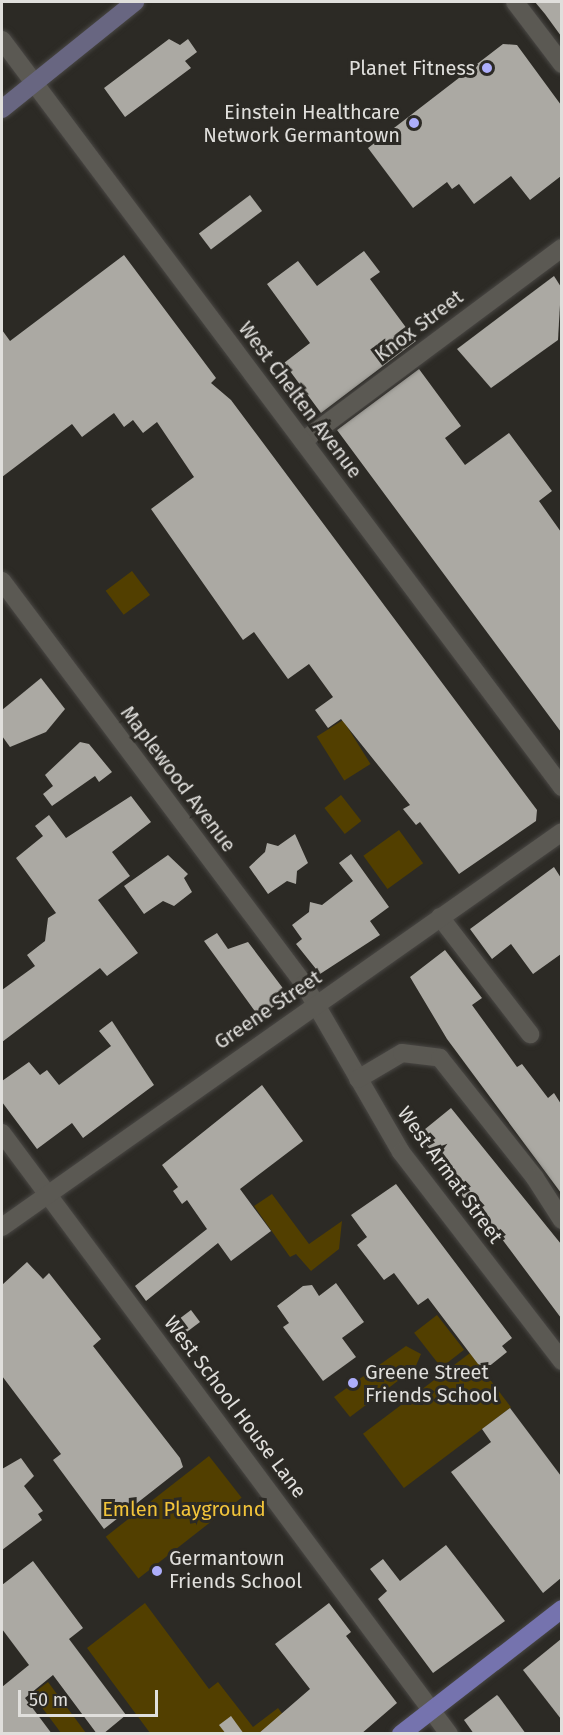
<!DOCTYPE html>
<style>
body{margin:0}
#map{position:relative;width:563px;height:1735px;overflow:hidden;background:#2c2a25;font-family:"Fira Sans",sans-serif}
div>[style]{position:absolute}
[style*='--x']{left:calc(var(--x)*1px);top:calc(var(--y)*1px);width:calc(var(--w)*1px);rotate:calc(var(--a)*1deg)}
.green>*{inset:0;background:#523f00;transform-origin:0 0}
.building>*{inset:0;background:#aba9a3;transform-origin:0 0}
.roads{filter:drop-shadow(0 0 2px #494744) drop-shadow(0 0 2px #494744)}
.minor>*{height:18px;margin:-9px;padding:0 9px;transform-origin:9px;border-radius:9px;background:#5b5953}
.tertiary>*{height:18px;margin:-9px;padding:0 9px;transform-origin:9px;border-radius:9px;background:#5b5953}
.secondary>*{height:18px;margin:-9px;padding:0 9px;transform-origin:9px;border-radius:9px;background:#686681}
.primary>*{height:18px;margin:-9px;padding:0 9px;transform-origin:9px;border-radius:9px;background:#7573ae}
.dots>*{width:16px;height:16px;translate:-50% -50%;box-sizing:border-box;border:3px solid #2c2a25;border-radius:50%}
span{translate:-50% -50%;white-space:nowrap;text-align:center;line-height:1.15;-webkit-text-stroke:6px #2c2a25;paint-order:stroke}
.poi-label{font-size:20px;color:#e0dfdc}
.right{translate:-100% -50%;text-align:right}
.left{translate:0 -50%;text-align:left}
.street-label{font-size:20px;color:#e0dfdc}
.park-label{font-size:20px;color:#f2c43a}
.frame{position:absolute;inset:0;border:3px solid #e0dfdc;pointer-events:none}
.scale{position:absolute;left:18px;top:1690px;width:140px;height:27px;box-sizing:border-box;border:3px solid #e0dfdc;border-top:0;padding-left:8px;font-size:18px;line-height:21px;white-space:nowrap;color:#e0dfdc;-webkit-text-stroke:4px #2c2a25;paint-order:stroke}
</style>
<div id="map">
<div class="green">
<div style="left:132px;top:571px;width:30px;height:33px;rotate:53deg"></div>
<div style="left:343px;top:720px;width:52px;height:31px;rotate:58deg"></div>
<div style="left:341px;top:795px;width:33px;height:21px;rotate:52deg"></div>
<div style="left:399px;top:830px;width:41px;height:44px;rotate:54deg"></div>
<div style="clip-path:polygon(272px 1194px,309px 1244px,342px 1221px,339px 1249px,311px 1271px,296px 1254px,290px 1257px,254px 1206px)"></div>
<div style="left:437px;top:1315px;width:44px;height:29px;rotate:52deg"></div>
<div style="clip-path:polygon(406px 1346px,421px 1354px,415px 1368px,350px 1417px,334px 1397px)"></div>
<div style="left:470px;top:1353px;width:68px;height:134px;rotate:53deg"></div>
<div style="left:209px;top:1456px;width:53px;height:131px;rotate:52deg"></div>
<div style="clip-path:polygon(145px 1603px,209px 1689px,218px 1682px,253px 1727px,278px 1708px,297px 1733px,150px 1733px,87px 1648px)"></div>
<div style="clip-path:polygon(48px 1682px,86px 1733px,61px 1733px,32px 1694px)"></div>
</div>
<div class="building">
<div style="clip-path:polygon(535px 2px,561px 2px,561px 36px,545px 14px)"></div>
<div style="clip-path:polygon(169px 39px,180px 45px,188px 39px,197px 52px,185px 61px,191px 68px,125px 117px,104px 88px)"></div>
<div style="clip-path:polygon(503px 44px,517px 45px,561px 105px,561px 176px,530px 200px,511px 176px,474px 204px,459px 184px,452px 189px,447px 182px,413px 208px,368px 148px)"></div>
<div style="left:250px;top:195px;width:20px;height:64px;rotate:53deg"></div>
<div style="clip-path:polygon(364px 251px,380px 272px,370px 279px,416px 341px,321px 413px,284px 363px,310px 343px,267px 284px,298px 261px,317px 286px)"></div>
<div style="clip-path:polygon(124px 255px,216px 378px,211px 383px,231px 400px,537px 810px,536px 821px,459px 874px,420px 822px,416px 825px,403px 809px,410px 805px,341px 719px,328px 728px,315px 710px,333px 697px,309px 664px,288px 679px,254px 632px,243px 640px,151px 509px,194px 477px,157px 422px,143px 433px,133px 420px,124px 427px,114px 413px,82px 437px,72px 424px,2px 477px,2px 330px,10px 341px)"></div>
<div style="clip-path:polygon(554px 276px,561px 287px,558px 340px,491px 388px,457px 349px)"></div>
<div style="clip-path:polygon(419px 369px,461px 426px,445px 438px,465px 465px,509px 433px,552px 491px,539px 501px,561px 532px,561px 732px,337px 430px)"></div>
<div style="clip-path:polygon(41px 678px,65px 709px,46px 732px,10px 747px,2px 736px,2px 710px)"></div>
<div style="clip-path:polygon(80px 742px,89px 744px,112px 772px,99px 782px,95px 776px,52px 806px,43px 794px,53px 786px,45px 775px)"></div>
<div style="clip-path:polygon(131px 796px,151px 822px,112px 852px,130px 876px,98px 900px,138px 953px,107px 976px,100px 968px,2px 1042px,2px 990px,35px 966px,27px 955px,45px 941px,48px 918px,56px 913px,16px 858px,43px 836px,35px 826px,49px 815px,66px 838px)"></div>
<div style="clip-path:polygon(295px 834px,308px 863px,297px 871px,296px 884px,287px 881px,268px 894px,249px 867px,265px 852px,267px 843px,278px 846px)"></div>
<div style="clip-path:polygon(351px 854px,389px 907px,370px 921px,380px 935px,320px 974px,296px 944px,302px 939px,292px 925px,309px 912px,310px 902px,322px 905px,353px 881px,339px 863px)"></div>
<div style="clip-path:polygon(168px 855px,188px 874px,184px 878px,192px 892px,174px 906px,163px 901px,144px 914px,124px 886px)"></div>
<div style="clip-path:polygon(554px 867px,561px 878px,561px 954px,533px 974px,511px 944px,492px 959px,470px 929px)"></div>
<div style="clip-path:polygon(217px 933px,228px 949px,248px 942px,285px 991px,283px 1000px,259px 1017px,204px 941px)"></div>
<div style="clip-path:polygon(445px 950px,482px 998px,472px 1005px,517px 1067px,522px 1064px,548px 1098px,554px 1093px,561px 1104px,561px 1193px,447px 1039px,410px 977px)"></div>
<div style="clip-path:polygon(112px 1021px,154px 1085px,83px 1138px,72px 1123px,37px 1149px,2px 1102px,2px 1081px,29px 1062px,40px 1075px,47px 1070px,59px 1085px,111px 1046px,99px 1031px)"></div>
<div style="clip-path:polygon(262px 1085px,303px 1141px,240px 1189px,271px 1231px,231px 1261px,218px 1243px,146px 1301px,135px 1286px,207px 1229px,187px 1200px,182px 1204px,173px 1191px,178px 1187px,162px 1165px)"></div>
<div style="clip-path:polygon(451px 1108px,561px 1244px,561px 1318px,496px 1231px,492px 1234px,477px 1217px,419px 1134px)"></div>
<div style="clip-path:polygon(396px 1184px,512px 1338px,502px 1346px,507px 1352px,487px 1368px,478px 1364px,428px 1298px,418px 1305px,394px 1273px,384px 1280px,357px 1245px,367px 1237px,351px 1215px)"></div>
<div style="clip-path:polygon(27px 1262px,43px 1279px,49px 1273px,101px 1339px,93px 1346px,180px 1458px,183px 1467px,104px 1529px,53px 1460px,61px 1454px,2px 1376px,2px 1285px)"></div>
<div style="clip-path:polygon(336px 1283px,364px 1322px,342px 1338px,356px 1357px,323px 1381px,283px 1327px,289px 1323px,277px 1306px,303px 1286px,312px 1285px,319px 1296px)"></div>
<div style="left:191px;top:1310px;width:15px;height:22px;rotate:53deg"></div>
<div style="clip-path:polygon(510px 1408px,561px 1476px,561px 1578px,543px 1593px,451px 1472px,491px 1442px,482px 1429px)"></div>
<div style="clip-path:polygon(21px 1458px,34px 1476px,24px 1486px,43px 1511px,38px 1514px,42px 1520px,2px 1550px,2px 1469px)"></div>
<div style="clip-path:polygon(446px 1545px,505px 1621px,433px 1673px,378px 1599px,387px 1591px,370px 1569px,383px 1559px,400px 1581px)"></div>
<div style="clip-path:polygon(33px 1561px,83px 1628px,69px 1639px,126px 1715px,103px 1734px,97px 1734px,53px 1675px,25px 1698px,52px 1734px,2px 1734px,2px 1687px,29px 1665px,2px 1629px,2px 1585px)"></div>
<div style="clip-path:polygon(329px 1603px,351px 1632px,346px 1636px,397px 1703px,361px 1734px,258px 1734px,310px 1689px,275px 1644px)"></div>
<div style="clip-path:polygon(561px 1639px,561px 1719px,523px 1670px)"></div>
<div style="clip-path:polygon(497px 1695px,499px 1697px,526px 1734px,474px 1734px,464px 1720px)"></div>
<div style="clip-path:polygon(231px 1716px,244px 1734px,226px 1734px,219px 1725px)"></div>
</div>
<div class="roads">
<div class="minor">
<div style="--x:515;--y:2;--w:78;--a:52.8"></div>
<div style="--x:303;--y:441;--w:323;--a:-36.7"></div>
<div style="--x:2;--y:581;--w:504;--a:53.15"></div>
<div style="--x:304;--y:984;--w:194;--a:60"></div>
<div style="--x:401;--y:1152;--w:264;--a:52.4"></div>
<div style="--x:440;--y:917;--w:148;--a:52.4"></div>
<div style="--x:358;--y:1079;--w:51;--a:-30.6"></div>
<div style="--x:402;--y:1053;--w:38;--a:7"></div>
<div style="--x:440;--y:1058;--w:153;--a:51.6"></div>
<div style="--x:535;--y:1178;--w:50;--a:57.3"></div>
<div style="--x:2;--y:1133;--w:749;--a:53.36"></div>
<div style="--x:2;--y:1227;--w:685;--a:-35.2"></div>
</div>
<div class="tertiary">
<div style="--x:2;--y:40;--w:934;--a:53.14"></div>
</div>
<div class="secondary">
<div style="--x:2;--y:109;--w:171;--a:-38.8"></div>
</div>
<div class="primary">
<div style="--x:401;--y:1734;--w:204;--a:-37.8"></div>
</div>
</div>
<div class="dots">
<div style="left:487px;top:68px;background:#adaefb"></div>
<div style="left:414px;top:123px;background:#adaefb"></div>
<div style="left:353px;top:1383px;background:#adaefb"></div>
<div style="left:157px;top:1571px;background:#adaefb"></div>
</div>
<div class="poi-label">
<span class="right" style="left:475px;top:68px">Planet Fitness</span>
<span class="right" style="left:400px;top:124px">Einstein Healthcare<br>Network Germantown</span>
<span class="left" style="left:365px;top:1384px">Greene Street<br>Friends School</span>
<span class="left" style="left:169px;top:1570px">Germantown<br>Friends School</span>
</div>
<div class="street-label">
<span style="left:419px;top:326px;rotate:-37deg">Knox Street</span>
<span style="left:300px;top:400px;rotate:53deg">West Chelten Avenue</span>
<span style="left:178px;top:779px;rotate:53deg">Maplewood Avenue</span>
<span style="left:268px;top:1010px;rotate:-34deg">Greene Street</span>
<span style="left:450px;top:1175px;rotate:54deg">West Armat Street</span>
<span style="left:235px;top:1407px;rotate:53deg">West School House Lane</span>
</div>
<div class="park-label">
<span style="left:184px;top:1509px">Emlen Playground</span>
</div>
<div class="frame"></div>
<div class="scale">50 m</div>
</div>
